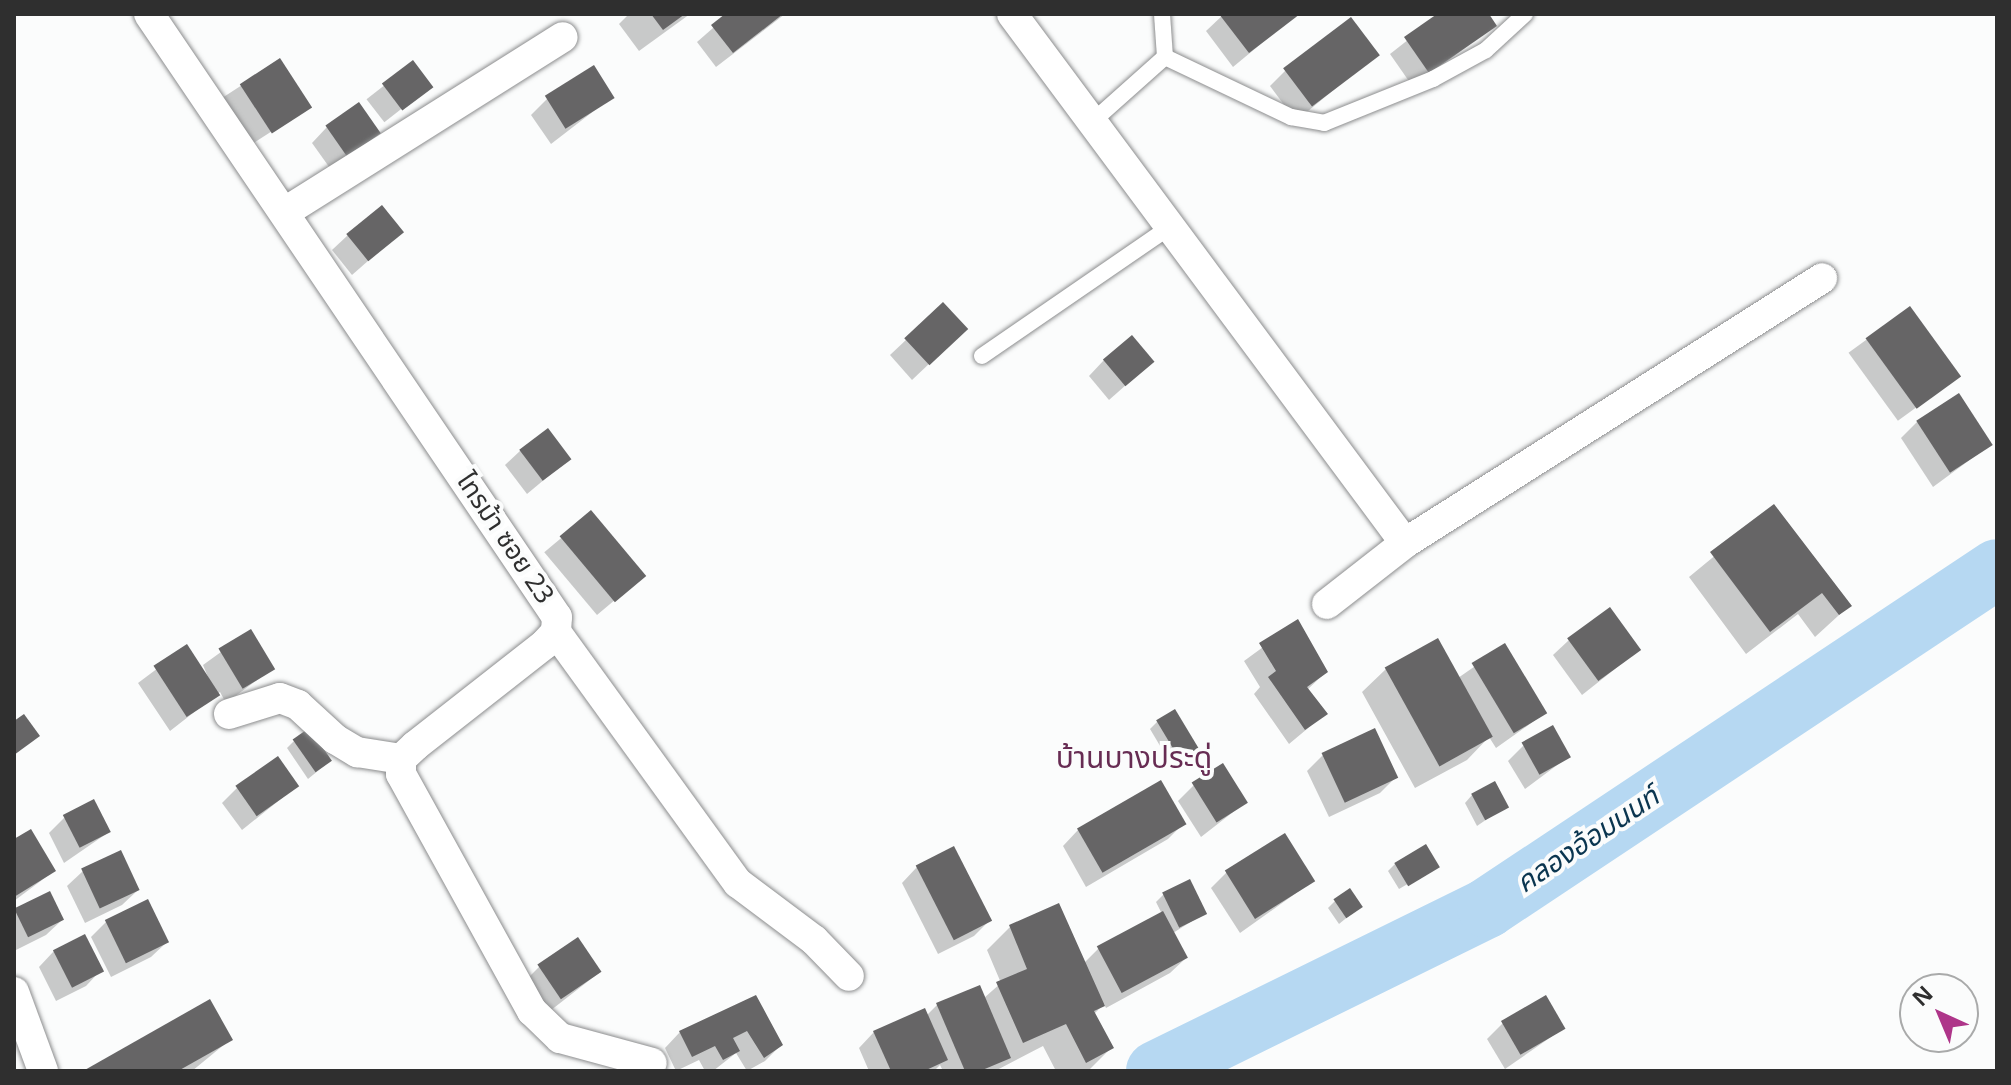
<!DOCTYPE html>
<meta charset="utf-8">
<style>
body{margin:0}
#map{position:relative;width:2011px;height:1085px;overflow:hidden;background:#fbfcfc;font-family:Georgia,"Noto Sans Thai",serif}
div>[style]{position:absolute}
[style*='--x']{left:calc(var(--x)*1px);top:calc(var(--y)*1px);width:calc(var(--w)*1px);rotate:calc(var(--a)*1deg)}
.shadow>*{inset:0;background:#0003;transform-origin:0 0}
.river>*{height:60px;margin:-30px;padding:0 30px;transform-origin:30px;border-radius:30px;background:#b6d8f2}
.building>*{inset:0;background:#666566;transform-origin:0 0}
.roads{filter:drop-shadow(0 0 2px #8c8d8e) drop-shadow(0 0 2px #8c8d8e)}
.lane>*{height:16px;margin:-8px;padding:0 8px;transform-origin:8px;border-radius:8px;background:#fff}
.street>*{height:30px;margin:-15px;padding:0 15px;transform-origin:15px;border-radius:15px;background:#fff}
span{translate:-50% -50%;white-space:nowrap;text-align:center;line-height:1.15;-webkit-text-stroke:8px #fbfcfc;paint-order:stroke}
.street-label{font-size:26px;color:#2f2f2f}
.water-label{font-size:28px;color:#0a354f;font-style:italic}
.quarter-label{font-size:30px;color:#672c53}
.frame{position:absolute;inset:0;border:16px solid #2f2f2f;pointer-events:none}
.north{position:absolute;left:1899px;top:973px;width:80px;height:80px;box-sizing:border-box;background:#fbfcfc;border:2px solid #a9aaaa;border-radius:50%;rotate:316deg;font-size:22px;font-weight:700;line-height:32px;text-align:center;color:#2f2f2f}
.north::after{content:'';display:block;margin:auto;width:28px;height:36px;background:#ae3589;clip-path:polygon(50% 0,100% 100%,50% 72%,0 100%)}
</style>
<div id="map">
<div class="shadow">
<div style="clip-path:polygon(629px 14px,690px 14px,639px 51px,619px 24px)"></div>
<div style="clip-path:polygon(729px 14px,785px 14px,716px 67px,697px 42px)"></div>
<div style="clip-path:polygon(1224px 14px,1297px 14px,1233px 67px,1206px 31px)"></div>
<div style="clip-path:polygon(1441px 14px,1486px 14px,1494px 26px,1413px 87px,1390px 54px)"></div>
<div style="clip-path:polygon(1377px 54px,1296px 121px,1270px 86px,1285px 71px)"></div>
<div style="left:279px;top:61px;width:55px;height:67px;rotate:57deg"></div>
<div style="left:413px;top:63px;width:29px;height:59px;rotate:52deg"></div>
<div style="clip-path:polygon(612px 97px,551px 144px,531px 115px,547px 99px)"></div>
<div style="clip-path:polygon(327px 127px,379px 133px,332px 171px,312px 143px)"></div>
<div style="clip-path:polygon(401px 232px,352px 275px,332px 250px,348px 235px)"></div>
<div style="clip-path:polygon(943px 305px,950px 344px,912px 380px,890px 355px)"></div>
<div style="left:1910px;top:308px;width:84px;height:76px;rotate:54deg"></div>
<div style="clip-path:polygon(1104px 360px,1152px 362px,1109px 400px,1089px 376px)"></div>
<div style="clip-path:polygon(1917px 422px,1990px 445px,1933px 487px,1901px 438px)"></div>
<div style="clip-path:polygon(521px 450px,569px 459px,527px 494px,505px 465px)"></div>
<div style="clip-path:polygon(1774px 507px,1850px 605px,1815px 637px,1798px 614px,1746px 654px,1689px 577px)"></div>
<div style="left:591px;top:513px;width:82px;height:61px;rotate:50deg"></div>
<div style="clip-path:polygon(1297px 622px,1326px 672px,1307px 690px,1325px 714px,1289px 744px,1254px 694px,1260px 687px,1244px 661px)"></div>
<div style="clip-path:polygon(250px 631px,272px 669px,226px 703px,220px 692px,170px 731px,138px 683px,186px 647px,213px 689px,203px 665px)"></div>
<div style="clip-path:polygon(1569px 640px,1639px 650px,1582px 695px,1553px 655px)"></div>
<div style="clip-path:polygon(1504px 646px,1544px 714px,1496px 748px,1489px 737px,1467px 760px,1415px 788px,1362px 692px,1386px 669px,1458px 678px)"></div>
<div style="clip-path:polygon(1158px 721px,1199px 754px,1175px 771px,1150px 729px)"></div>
<div style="clip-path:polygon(294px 741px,330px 761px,308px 779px,287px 748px)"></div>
<div style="clip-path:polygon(1523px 746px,1568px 757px,1525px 789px,1508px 761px)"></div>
<div style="clip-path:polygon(1323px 755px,1396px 777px,1380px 793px,1329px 817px,1307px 771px)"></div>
<div style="clip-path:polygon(1194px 785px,1246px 802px,1201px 837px,1178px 801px)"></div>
<div style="clip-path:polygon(297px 786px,242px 830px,222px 803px,238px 787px)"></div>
<div style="clip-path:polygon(1472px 795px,1506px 806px,1477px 826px,1465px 803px)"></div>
<div style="clip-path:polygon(64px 818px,109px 832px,64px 863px,49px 833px)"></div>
<div style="clip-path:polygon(1184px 823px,1168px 839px,1086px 887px,1063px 846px,1078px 830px)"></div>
<div style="clip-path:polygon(14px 842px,54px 871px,14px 901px)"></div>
<div style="clip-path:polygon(1395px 864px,1437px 867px,1399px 889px,1388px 871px)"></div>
<div style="clip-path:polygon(917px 867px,989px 921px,974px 936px,938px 954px,902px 883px)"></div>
<div style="clip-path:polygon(83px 871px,138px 890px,122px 905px,85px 923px,67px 886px)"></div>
<div style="clip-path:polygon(1227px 872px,1313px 881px,1240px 933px,1211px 888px)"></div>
<div style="clip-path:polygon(49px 894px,62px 920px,46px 935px,14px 951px,14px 911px)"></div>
<div style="clip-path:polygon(1164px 894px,1205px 913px,1173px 933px,1186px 958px,1170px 973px,1106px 1008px,1104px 1004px,1094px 1014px,1111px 1048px,1088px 1071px,1056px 1071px,1043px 1046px,995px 1071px,943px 1071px,940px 1065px,934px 1071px,869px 1071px,859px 1048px,874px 1032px,926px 1016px,937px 1005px,984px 998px,1001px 983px,987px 950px,1010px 927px,1084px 963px,1098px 949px,1162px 914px,1156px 902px)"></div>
<div style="clip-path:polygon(1335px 901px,1361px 906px,1339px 924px,1328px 908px)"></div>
<div style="clip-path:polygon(107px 921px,167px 942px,151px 957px,111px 977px,91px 937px)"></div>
<div style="clip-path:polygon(54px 951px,101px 970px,86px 986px,56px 1001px,39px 967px)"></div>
<div style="clip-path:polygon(540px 966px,600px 972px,546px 1014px,524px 982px)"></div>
<div style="clip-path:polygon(755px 998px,781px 1045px,765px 1061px,747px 1071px,736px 1053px,713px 1071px,705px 1071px,699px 1060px,676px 1071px,665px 1048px,680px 1032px)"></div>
<div style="clip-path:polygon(1503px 1023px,1564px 1028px,1505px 1069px,1487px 1039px)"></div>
<div style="clip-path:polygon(231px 1039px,192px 1071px,87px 1071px)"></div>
</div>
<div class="river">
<div style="--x:1156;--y:1071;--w:369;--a:-26.2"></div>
<div style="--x:1487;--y:908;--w:612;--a:-33.61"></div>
</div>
<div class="building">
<div style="clip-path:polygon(651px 14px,685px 14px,663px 30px)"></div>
<div style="clip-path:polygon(725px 14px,783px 14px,733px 53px,711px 25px)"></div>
<div style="clip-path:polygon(1219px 14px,1300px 14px,1249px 53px)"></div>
<div style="clip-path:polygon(1437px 14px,1489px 14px,1497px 26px,1429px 73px,1404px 37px)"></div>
<div style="left:1351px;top:17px;width:48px;height:85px;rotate:53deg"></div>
<div style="left:280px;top:58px;width:59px;height:48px;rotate:57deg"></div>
<div style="left:413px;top:60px;width:34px;height:39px;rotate:53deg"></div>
<div style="left:594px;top:65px;width:39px;height:58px;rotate:58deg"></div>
<div style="left:359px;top:102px;width:38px;height:41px;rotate:55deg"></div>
<div style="left:382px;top:205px;width:35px;height:46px;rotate:51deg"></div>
<div style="left:943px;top:302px;width:37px;height:53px;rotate:47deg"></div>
<div style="left:1910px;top:306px;width:87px;height:55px;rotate:54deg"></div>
<div style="left:1132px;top:335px;width:35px;height:38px;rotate:50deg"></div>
<div style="left:1959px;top:393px;width:62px;height:51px;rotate:57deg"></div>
<div style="left:548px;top:428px;width:39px;height:36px;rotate:53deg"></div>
<div style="clip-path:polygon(1774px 504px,1852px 606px,1839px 615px,1822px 593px,1770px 632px,1710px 552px)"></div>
<div style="left:591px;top:510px;width:86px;height:41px;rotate:50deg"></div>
<div style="left:1610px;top:607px;width:53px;height:53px;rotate:54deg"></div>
<div style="clip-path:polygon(1298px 619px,1328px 672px,1307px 687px,1328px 714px,1305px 730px,1268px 677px,1276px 671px,1259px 643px)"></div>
<div style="left:251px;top:629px;width:47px;height:38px;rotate:59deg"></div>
<div style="left:1438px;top:638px;width:113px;height:61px;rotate:61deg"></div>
<div style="left:1505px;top:643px;width:82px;height:39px;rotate:59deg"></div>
<div style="left:187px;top:644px;width:61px;height:40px;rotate:57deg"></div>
<div style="left:1175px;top:709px;width:52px;height:22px;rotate:59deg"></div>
<div style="clip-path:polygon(24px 714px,40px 736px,14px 755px,14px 721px)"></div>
<div style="left:1553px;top:725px;width:37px;height:36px;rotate:61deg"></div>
<div style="left:309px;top:728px;width:40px;height:20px;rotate:55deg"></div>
<div style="left:1375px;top:728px;width:55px;height:59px;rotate:65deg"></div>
<div style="left:278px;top:756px;width:37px;height:52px;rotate:55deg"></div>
<div style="left:1223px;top:763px;width:47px;height:37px;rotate:58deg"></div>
<div style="left:1161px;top:780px;width:51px;height:97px;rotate:60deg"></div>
<div style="left:1495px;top:781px;width:30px;height:27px;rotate:62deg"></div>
<div style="left:94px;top:799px;width:37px;height:35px;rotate:63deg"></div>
<div style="clip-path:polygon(31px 829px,56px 871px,14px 897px,14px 839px)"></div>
<div style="left:1285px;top:833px;width:57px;height:71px;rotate:58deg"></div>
<div style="left:1426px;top:844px;width:27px;height:37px;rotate:59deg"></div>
<div style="left:954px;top:846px;width:84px;height:43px;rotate:63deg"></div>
<div style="left:121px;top:850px;width:44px;height:44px;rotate:65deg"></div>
<div style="left:1190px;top:879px;width:39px;height:31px;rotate:64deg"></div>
<div style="left:1350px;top:888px;width:23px;height:20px;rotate:56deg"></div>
<div style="left:50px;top:891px;width:32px;height:40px;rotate:64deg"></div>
<div style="left:148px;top:899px;width:48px;height:48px;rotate:64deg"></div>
<div style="clip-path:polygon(1059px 903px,1105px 1006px,1094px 1011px,1114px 1048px,1086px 1063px,1066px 1024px,1023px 1043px,996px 982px,1027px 969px,1009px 925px)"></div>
<div style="left:1163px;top:911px;width:53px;height:75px;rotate:62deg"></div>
<div style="left:85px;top:934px;width:42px;height:36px;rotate:63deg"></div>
<div style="left:578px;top:937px;width:42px;height:49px;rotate:56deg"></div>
<div style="clip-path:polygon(980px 985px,1011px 1058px,980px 1071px,965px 1071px,936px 1003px)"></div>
<div style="clip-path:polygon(756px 995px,783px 1045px,764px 1058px,747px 1031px,733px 1038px,740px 1051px,723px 1060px,715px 1046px,692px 1057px,679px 1031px)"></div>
<div style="left:1546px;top:995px;width:39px;height:52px;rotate:60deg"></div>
<div style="clip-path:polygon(210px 999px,233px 1040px,178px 1071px,83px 1071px)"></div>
<div style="clip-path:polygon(925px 1008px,948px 1060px,924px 1071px,891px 1071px,873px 1031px)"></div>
</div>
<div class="roads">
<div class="lane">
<div style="--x:1165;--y:57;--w:140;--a:25.5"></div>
<div style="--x:1291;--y:117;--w:34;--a:10"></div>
<div style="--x:1324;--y:123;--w:118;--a:-22"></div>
<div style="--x:1433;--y:79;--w:60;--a:-28.7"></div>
<div style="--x:1486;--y:50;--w:53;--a:-42.7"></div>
<div style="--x:1092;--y:122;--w:98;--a:-41.7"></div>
<div style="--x:1165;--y:57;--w:43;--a:-94"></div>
<div style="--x:982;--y:356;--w:228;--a:-34.5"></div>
</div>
<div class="street">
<div style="--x:149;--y:14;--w:728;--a:55.92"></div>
<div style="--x:557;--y:617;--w:15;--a:94"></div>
<div style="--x:556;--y:632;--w:16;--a:133"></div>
<div style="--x:545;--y:644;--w:165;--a:141.9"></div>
<div style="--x:415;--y:746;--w:19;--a:137"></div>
<div style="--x:401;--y:759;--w:15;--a:90"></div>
<div style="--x:401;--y:774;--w:271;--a:61.1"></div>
<div style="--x:532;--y:1011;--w:39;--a:44"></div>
<div style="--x:560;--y:1038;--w:95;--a:15.2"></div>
<div style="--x:1012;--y:14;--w:659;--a:53.39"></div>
<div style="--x:285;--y:212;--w:328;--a:-32.2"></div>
<div style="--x:1327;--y:604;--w:99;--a:-38"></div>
<div style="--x:1405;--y:543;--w:494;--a:-32.4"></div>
<div style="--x:556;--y:632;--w:310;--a:54.1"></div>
<div style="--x:738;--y:883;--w:95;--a:36.9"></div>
<div style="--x:814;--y:940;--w:50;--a:45.8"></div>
<div style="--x:229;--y:714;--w:53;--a:-17.4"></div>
<div style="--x:280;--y:698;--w:19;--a:21"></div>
<div style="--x:298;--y:705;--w:50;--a:42.6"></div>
<div style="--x:335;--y:739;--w:26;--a:31"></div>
<div style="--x:357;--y:752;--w:45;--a:9"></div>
<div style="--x:14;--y:992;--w:84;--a:69.8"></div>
</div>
</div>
<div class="street-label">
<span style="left:504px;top:539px;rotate:56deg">ไทรม้า ซอย 23</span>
</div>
<div class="water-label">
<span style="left:1588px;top:841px;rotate:-34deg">คลองอ้อมนนท์</span>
</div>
<div class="quarter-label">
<span style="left:1134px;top:759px">บ้านบางประดู่</span>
</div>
<div class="frame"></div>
<div class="north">N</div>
</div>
